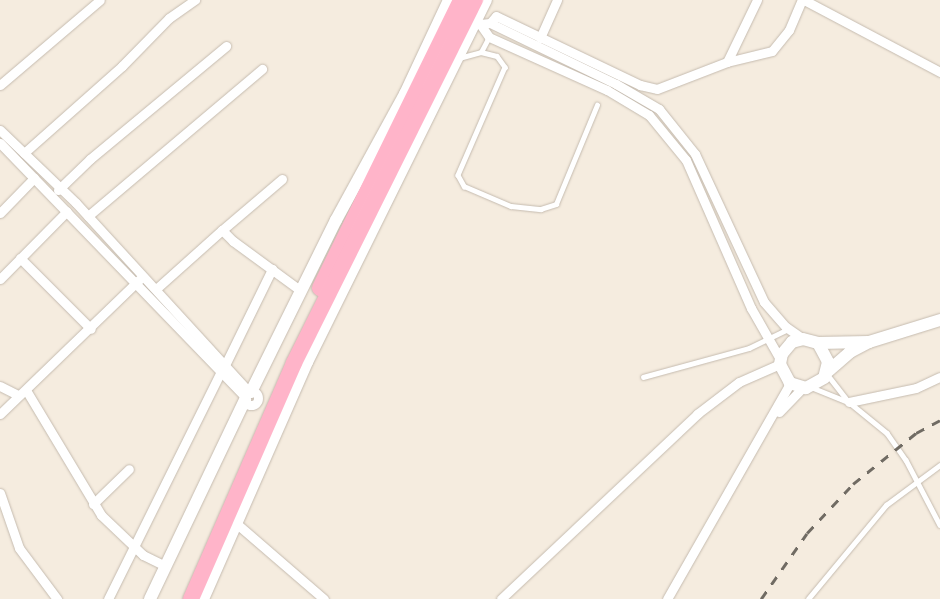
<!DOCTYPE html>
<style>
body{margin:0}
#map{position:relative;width:940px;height:599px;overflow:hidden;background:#f5ecdf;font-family:Raleway,sans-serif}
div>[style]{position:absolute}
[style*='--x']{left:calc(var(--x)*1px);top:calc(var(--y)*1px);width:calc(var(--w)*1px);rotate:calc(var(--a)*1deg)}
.roads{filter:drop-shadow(0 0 1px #c5bbaf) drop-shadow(0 0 1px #c5bbaf)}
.lane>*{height:4.5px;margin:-2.25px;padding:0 2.25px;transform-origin:2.25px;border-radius:2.25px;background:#fff}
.street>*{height:9px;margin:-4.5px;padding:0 4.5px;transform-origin:4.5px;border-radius:4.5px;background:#fff}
.street>.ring{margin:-4.5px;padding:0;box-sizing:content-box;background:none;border:9px solid #fff;border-radius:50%}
.secondary>*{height:12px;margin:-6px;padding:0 6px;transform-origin:6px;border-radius:6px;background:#fff}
.highway>*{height:16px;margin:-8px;padding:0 8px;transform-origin:8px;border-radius:8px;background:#ffb4c9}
.rail>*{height:2.5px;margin-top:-1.25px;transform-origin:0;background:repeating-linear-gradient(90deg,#706b63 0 9px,transparent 0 18px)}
span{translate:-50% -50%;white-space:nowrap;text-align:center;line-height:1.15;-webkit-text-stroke:4px #f5ecdf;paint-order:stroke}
</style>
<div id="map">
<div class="roads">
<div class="lane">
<div style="--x:481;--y:52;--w:17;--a:-62"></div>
<div style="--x:459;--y:58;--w:23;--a:-15"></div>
<div style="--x:481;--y:52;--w:16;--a:14"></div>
<div style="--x:497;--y:56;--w:14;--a:54"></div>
<div style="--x:505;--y:67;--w:118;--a:113.5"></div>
<div style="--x:458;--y:175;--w:13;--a:61"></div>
<div style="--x:464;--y:186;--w:51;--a:23.1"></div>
<div style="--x:511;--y:206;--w:30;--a:6"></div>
<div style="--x:541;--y:209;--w:16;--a:-18"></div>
<div style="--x:556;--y:204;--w:107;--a:-67.5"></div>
<div style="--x:827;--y:374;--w:36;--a:52"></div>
<div style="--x:849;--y:402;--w:49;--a:39.2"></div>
<div style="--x:887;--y:433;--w:33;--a:55"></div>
<div style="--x:906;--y:460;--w:73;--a:62.4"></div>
<div style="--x:643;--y:377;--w:110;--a:-15.3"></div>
<div style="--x:749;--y:348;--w:43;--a:-26"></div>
<div style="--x:811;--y:387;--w:40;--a:22"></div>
<div style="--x:808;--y:599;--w:122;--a:-50.3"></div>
<div style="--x:886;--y:505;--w:67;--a:-36.5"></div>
</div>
<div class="street">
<div style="--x:804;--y:0;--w:154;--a:27.9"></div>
<div style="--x:470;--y:21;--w:10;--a:17"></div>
<div style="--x:480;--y:24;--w:10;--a:-6"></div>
<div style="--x:490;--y:23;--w:140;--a:25.8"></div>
<div style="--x:616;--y:84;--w:50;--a:30.2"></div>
<div style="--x:659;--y:109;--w:58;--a:51.3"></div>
<div style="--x:695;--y:154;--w:163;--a:65"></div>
<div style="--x:764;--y:302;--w:33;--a:49"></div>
<div style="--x:786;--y:327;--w:21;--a:35"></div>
<div style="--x:490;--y:23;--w:9;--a:-49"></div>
<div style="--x:496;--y:16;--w:160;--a:25.6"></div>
<div style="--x:640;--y:85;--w:17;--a:13"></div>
<div style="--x:657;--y:89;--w:75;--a:-21.1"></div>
<div style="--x:727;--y:62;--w:46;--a:-13.7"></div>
<div style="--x:772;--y:51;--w:27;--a:-51"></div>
<div style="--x:789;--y:30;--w:33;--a:-67"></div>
<div style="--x:480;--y:24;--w:16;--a:55"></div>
<div style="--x:489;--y:37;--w:129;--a:24.2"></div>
<div style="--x:607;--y:90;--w:49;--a:30.8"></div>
<div style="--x:649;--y:115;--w:58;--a:50.6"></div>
<div style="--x:686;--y:160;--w:162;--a:66.3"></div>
<div style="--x:751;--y:308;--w:59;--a:60.4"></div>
<div style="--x:540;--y:38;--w:42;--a:-65.9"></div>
<div style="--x:727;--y:62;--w:69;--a:-64.2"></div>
<div style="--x:0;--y:85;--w:131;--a:-40.4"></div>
<div style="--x:0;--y:130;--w:105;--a:43.8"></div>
<div style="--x:76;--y:203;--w:256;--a:47.5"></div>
<div style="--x:0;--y:143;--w:353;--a:46"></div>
<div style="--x:24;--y:153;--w:131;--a:-41.6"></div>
<div style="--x:122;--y:66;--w:67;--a:-45.6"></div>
<div style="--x:169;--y:18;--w:32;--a:-35"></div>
<div style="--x:282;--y:179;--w:79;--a:139.6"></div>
<div style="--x:222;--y:230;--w:16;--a:45"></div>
<div style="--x:233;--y:241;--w:83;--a:36.2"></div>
<div style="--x:58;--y:190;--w:45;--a:-44.1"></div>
<div style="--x:90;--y:159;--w:177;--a:-39.7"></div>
<div style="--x:0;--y:213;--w:49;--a:-45.8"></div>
<div style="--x:88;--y:216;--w:228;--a:-40.2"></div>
<div style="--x:20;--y:258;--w:100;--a:45"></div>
<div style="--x:0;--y:279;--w:95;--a:-45.4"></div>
<div style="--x:156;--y:289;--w:89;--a:-41.8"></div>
<div style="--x:226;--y:363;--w:105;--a:-63.9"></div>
<div style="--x:0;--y:386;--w:20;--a:27"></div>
<div style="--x:26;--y:390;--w:146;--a:59"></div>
<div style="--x:101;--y:515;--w:58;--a:43.6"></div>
<div style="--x:143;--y:555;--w:25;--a:26"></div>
<div class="ring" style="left:244px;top:391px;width:5px;height:5px"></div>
<div style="--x:849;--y:402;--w:68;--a:-11.8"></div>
<div style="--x:916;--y:388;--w:26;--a:-25"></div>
<div style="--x:779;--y:412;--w:33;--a:-46"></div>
<div style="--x:0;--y:414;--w:194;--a:-44"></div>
<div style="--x:0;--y:493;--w:58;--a:70.9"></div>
<div style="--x:19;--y:548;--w:64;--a:53.3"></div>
<div style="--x:93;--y:504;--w:50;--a:-44.2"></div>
<div style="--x:237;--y:524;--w:115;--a:40.8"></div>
<div style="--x:108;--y:599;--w:254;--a:-63.6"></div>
<div style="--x:501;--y:599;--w:270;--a:-43.3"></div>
<div style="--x:697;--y:414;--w:53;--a:-37.3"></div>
<div style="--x:739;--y:382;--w:45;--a:-23.7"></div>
<div style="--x:667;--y:599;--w:249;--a:-60.3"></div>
</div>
<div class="secondary">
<div style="--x:818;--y:343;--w:21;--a:62"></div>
<div style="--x:828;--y:362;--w:16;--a:104"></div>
<div style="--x:824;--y:378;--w:21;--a:151"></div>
<div style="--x:806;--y:388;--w:17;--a:-163"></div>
<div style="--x:790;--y:383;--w:21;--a:-118"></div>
<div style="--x:780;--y:364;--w:10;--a:-79"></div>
<div style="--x:782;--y:354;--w:16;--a:-50"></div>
<div style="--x:792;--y:342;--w:11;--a:-15"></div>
<div style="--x:803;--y:339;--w:16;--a:15"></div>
<div style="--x:818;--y:343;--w:51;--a:-1.1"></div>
<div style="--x:826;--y:373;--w:32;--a:-41"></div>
<div style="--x:850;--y:352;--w:21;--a:-28"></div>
<div style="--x:869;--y:342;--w:74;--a:-17.2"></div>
<div style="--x:251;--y:392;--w:192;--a:-63.7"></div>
<div style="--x:336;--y:220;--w:144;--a:-61.3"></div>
<div style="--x:405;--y:94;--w:104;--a:-64.9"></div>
<div style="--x:150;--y:599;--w:221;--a:-64.5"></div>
<div style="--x:203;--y:599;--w:259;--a:-66.3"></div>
<div style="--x:307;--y:362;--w:404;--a:-63.7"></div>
</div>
<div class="highway">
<div style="--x:320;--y:288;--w:321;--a:-63.9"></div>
<div style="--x:191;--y:599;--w:257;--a:-66.4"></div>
<div style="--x:294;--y:363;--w:406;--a:-63.5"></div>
</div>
</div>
<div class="rail">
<div style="--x:761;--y:599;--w:80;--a:-55.1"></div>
<div style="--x:807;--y:533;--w:67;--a:-46.8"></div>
<div style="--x:853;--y:484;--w:81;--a:-39"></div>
<div style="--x:916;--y:433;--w:27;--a:-28"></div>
</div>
</div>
